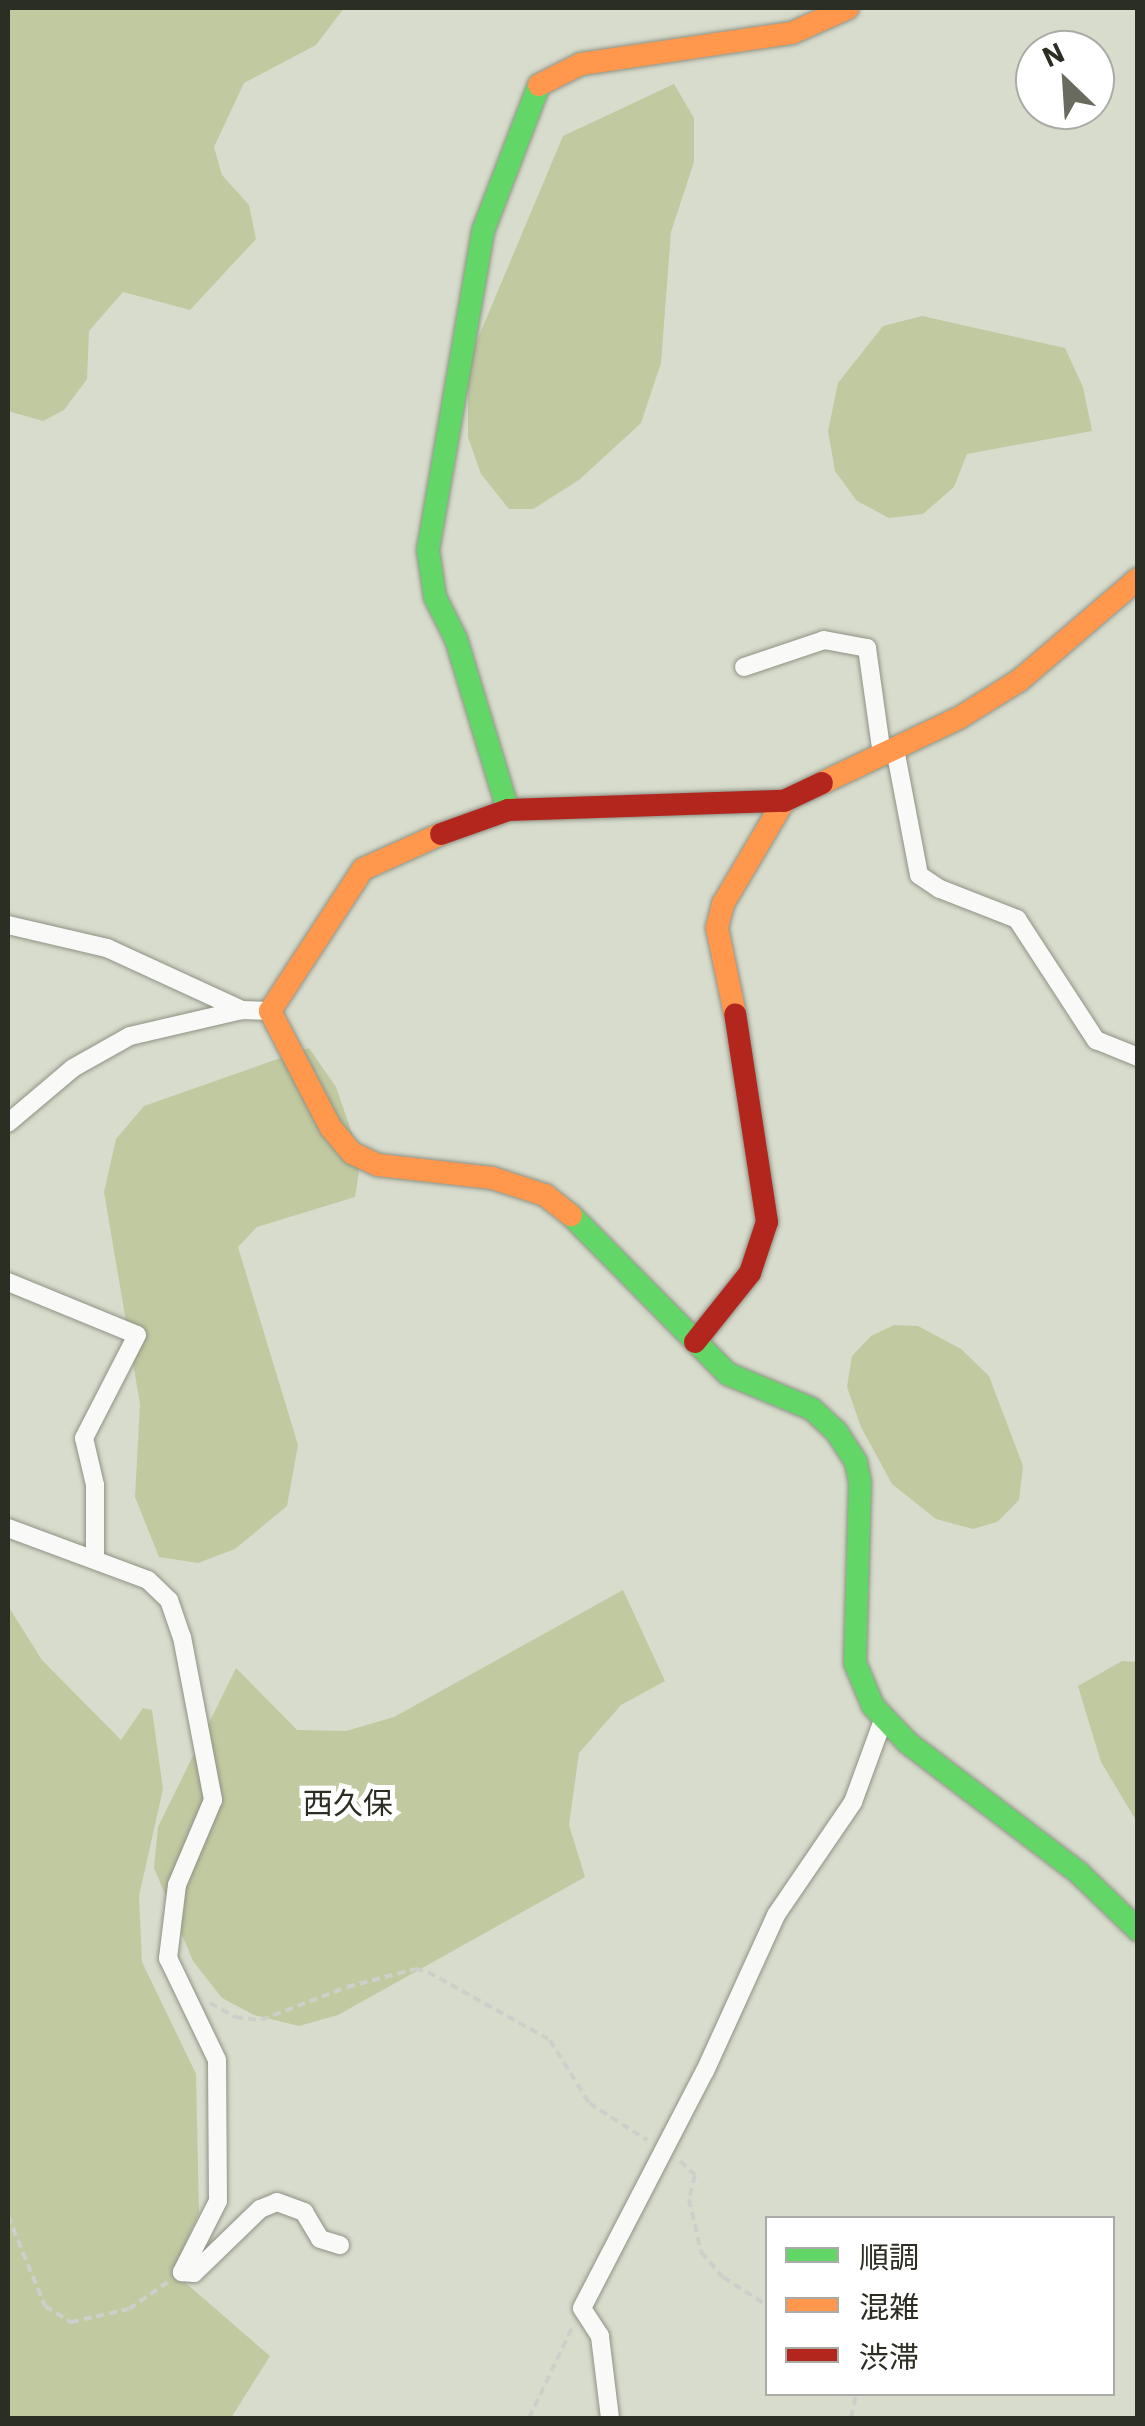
<!DOCTYPE html>
<meta charset="utf-8">
<style>
body{margin:0}
#map{position:relative;width:1145px;height:2426px;overflow:hidden;background:#d8dccc;font-family:"IBM Plex Sans","Noto Sans JP",sans-serif}
div>[style]{position:absolute}
[style*='--x']{left:calc(var(--x)*1px);top:calc(var(--y)*1px);width:calc(var(--w)*1px);rotate:calc(var(--a)*1deg)}
.green>*{inset:0;background:#c1c9a1}
.path>*{height:4px;margin-top:-2px;transform-origin:0;background:repeating-linear-gradient(90deg,#cecfca 0 8px,transparent 0 13px)}
.roads{filter:drop-shadow(0 0 2px #8e9285) drop-shadow(0 0 2px #8e9285)}
.street>*{height:18px;margin:-9px;padding:0 9px;transform-origin:9px;border-radius:9px;background:#f9faf7}
.fast>*{height:22px;margin:-11px;padding:0 11px;transform-origin:11px;border-radius:11px;background:#63d668}
.slow>*{height:22px;margin:-11px;padding:0 11px;transform-origin:11px;border-radius:11px;background:#ff974d}
.jam>*{height:22px;margin:-11px;padding:0 11px;transform-origin:11px;border-radius:11px;background:#b3261e}
span{translate:-50% -50%;white-space:nowrap;text-align:center;line-height:1.15;-webkit-text-stroke:10px #fff;paint-order:stroke}
.neighbourhood-label{font-size:30px;color:#2b2e22}
.frame{position:absolute;inset:0;border:10px solid #2b2e22;pointer-events:none}
.legend{position:absolute;left:765px;top:2216px;width:350px;height:180px;box-sizing:border-box;background:#fff;border:2px solid #aaaba7;margin:0;padding:12px 18px;list-style:none;font-size:30px;color:#2b2e22}
.legend li{display:flex;align-items:center;gap:20px;height:50px}
.legend b{width:50px;border:2px solid #aaaba7}
.north{position:absolute;left:1015px;top:30px;width:100px;height:100px;box-sizing:border-box;background:#fff;border:2px solid #aaaba7;border-radius:50%;rotate:335deg;font-size:28px;font-weight:700;line-height:40px;text-align:center;color:#2b2e22}
.north::after{content:'';display:block;margin:auto;width:35px;height:45px;background:#686b5e;clip-path:polygon(50% 0,100% 100%,50% 72%,0 100%)}
</style>
<div id="map">
<div class="green">
<div style="clip-path:polygon(8px 8px,344px 8px,316px 45px,244px 83px,214px 147px,222px 175px,249px 205px,256px 239px,190px 310px,123px 292px,89px 331px,87px 379px,64px 410px,43px 421px,8px 411px)"></div>
<div style="clip-path:polygon(674px 84px,694px 118px,694px 162px,671px 232px,661px 363px,641px 423px,579px 480px,533px 509px,509px 509px,481px 474px,468px 437px,468px 362px,563px 136px)"></div>
<div style="clip-path:polygon(922px 316px,1065px 348px,1083px 387px,1092px 431px,967px 454px,954px 487px,923px 514px,889px 518px,857px 501px,835px 471px,828px 431px,838px 383px,883px 326px)"></div>
<div style="clip-path:polygon(309px 1048px,336px 1087px,361px 1159px,355px 1197px,257px 1227px,238px 1247px,298px 1445px,287px 1506px,235px 1549px,198px 1563px,159px 1557px,135px 1497px,140px 1404px,104px 1192px,116px 1139px,144px 1106px)"></div>
<div style="clip-path:polygon(894px 1325px,918px 1326px,961px 1349px,989px 1376px,1023px 1466px,1019px 1500px,997px 1522px,973px 1529px,936px 1519px,892px 1484px,861px 1427px,847px 1387px,852px 1356px,871px 1336px)"></div>
<div style="clip-path:polygon(623px 1590px,665px 1681px,621px 1705px,579px 1753px,569px 1825px,585px 1877px,338px 2015px,299px 2026px,254px 2015px,222px 1998px,193px 1961px,154px 1868px,158px 1827px,236px 1668px,297px 1730px,346px 1731px,394px 1717px)"></div>
<div style="clip-path:polygon(8px 1606px,42px 1660px,121px 1740px,143px 1708px,152px 1710px,163px 1789px,139px 1896px,142px 1962px,196px 2074px,199px 2213px,173px 2272px,270px 2356px,231px 2418px,8px 2418px)"></div>
<div style="clip-path:polygon(1122px 1661px,1137px 1662px,1137px 1822px,1101px 1762px,1078px 1686px)"></div>
</div>
<div class="path">
<div style="--x:210;--y:2003;--w:29;--a:29"></div>
<div style="--x:235;--y:2017;--w:26;--a:7"></div>
<div style="--x:261;--y:2020;--w:92;--a:-21"></div>
<div style="--x:347;--y:1987;--w:70;--a:-14.8"></div>
<div style="--x:415;--y:1969;--w:13;--a:13"></div>
<div style="--x:428;--y:1972;--w:140;--a:29.1"></div>
<div style="--x:550;--y:2040;--w:74;--a:58.2"></div>
<div style="--x:589;--y:2103;--w:69;--a:32.5"></div>
<div style="--x:680;--y:2161;--w:21;--a:43"></div>
<div style="--x:695;--y:2175;--w:25;--a:104"></div>
<div style="--x:689;--y:2199;--w:54;--a:77.2"></div>
<div style="--x:701;--y:2252;--w:33;--a:49"></div>
<div style="--x:723;--y:2277;--w:54;--a:32.8"></div>
<div style="--x:8;--y:2216;--w:97;--a:67.7"></div>
<div style="--x:45;--y:2306;--w:31;--a:32"></div>
<div style="--x:71;--y:2322;--w:59;--a:-12.6"></div>
<div style="--x:129;--y:2309;--w:47;--a:-34.7"></div>
<div style="--x:529;--y:2418;--w:100;--a:-64.5"></div>
<div style="--x:851;--y:2418;--w:25;--a:-78"></div>
</div>
<div class="roads">
<div class="street">
<div style="--x:744;--y:667;--w:84;--a:-18.6"></div>
<div style="--x:824;--y:640;--w:44;--a:10.5"></div>
<div style="--x:867;--y:648;--w:108;--a:82"></div>
<div style="--x:895;--y:749;--w:128;--a:79.2"></div>
<div style="--x:919;--y:875;--w:25;--a:34"></div>
<div style="--x:940;--y:889;--w:83;--a:21.3"></div>
<div style="--x:1017;--y:919;--w:145;--a:56.9"></div>
<div style="--x:1096;--y:1040;--w:45;--a:22"></div>
<div style="--x:8;--y:925;--w:102;--a:13.1"></div>
<div style="--x:107;--y:948;--w:149;--a:24.7"></div>
<div style="--x:8;--y:1123;--w:85;--a:-40.2"></div>
<div style="--x:73;--y:1068;--w:65;--a:-29.3"></div>
<div style="--x:130;--y:1036;--w:115;--a:-13.1"></div>
<div style="--x:242;--y:1010;--w:28;--a:2"></div>
<div style="--x:8;--y:1282;--w:139;--a:22.3"></div>
<div style="--x:137;--y:1335;--w:116;--a:117.2"></div>
<div style="--x:84;--y:1438;--w:48;--a:76.8"></div>
<div style="--x:95;--y:1485;--w:74;--a:90"></div>
<div style="--x:8;--y:1528;--w:149;--a:20.4"></div>
<div style="--x:148;--y:1580;--w:29;--a:44"></div>
<div style="--x:169;--y:1600;--w:39;--a:71"></div>
<div style="--x:182;--y:1637;--w:166;--a:79.2"></div>
<div style="--x:213;--y:1800;--w:92;--a:113"></div>
<div style="--x:177;--y:1885;--w:74;--a:97"></div>
<div style="--x:168;--y:1958;--w:113;--a:64.3"></div>
<div style="--x:217;--y:2060;--w:141;--a:89.6"></div>
<div style="--x:218;--y:2201;--w:80;--a:116.9"></div>
<div style="--x:182;--y:2272;--w:12;--a:5"></div>
<div style="--x:194;--y:2273;--w:92;--a:-44.1"></div>
<div style="--x:260;--y:2209;--w:18;--a:-22"></div>
<div style="--x:277;--y:2202;--w:29;--a:20"></div>
<div style="--x:304;--y:2212;--w:31;--a:59"></div>
<div style="--x:320;--y:2239;--w:21;--a:17"></div>
<div style="--x:610;--y:2418;--w:83;--a:-97"></div>
<div style="--x:600;--y:2336;--w:33;--a:-123"></div>
<div style="--x:582;--y:2308;--w:267;--a:-62.6"></div>
<div style="--x:705;--y:2071;--w:171;--a:-65.5"></div>
<div style="--x:776;--y:1915;--w:137;--a:-55.7"></div>
<div style="--x:853;--y:1802;--w:87;--a:-69.9"></div>
</div>
<div class="fast">
<div style="--x:508;--y:810;--w:179;--a:-106.9"></div>
<div style="--x:456;--y:639;--w:47;--a:-116.6"></div>
<div style="--x:435;--y:597;--w:48;--a:-98.5"></div>
<div style="--x:428;--y:550;--w:324;--a:-80.2"></div>
<div style="--x:483;--y:231;--w:156;--a:-69"></div>
<div style="--x:571;--y:1215;--w:223;--a:45.4"></div>
<div style="--x:728;--y:1374;--w:91;--a:22.6"></div>
<div style="--x:812;--y:1409;--w:33;--a:43"></div>
<div style="--x:836;--y:1431;--w:37;--a:57"></div>
<div style="--x:856;--y:1462;--w:21;--a:79"></div>
<div style="--x:860;--y:1483;--w:180;--a:91.6"></div>
<div style="--x:855;--y:1663;--w:47;--a:67.3"></div>
<div style="--x:873;--y:1706;--w:51;--a:46.6"></div>
<div style="--x:908;--y:1743;--w:215;--a:37.2"></div>
<div style="--x:1079;--y:1873;--w:82;--a:44"></div>
</div>
<div class="slow">
<div style="--x:539;--y:85;--w:47;--a:-26.6"></div>
<div style="--x:581;--y:64;--w:213;--a:-8.4"></div>
<div style="--x:792;--y:33;--w:61;--a:-24.1"></div>
<div style="--x:822;--y:783;--w:152;--a:-25.4"></div>
<div style="--x:959;--y:718;--w:72;--a:-31.9"></div>
<div style="--x:1020;--y:680;--w:155;--a:-40.6"></div>
<div style="--x:441;--y:834;--w:85;--a:155.8"></div>
<div style="--x:363;--y:869;--w:170;--a:123.2"></div>
<div style="--x:270;--y:1011;--w:132;--a:62.5"></div>
<div style="--x:331;--y:1128;--w:33;--a:50"></div>
<div style="--x:352;--y:1153;--w:29;--a:25"></div>
<div style="--x:378;--y:1165;--w:115;--a:6.5"></div>
<div style="--x:492;--y:1178;--w:56;--a:17.8"></div>
<div style="--x:545;--y:1195;--w:33;--a:38"></div>
<div style="--x:735;--y:1014;--w:88;--a:-101.8"></div>
<div style="--x:717;--y:928;--w:25;--a:-76"></div>
<div style="--x:723;--y:904;--w:120;--a:-59.4"></div>
</div>
<div class="jam">
<div style="--x:441;--y:834;--w:71;--a:-19.7"></div>
<div style="--x:508;--y:810;--w:276;--a:-1.9"></div>
<div style="--x:784;--y:801;--w:42;--a:-25.3"></div>
<div style="--x:695;--y:1342;--w:88;--a:-51.4"></div>
<div style="--x:750;--y:1273;--w:54;--a:-71.6"></div>
<div style="--x:767;--y:1222;--w:210;--a:-98.7"></div>
</div>
</div>
<div class="neighbourhood-label">
<span style="left:348px;top:1803px">西久保</span>
</div>
<div class="frame"></div>
<ul class="legend">
<li><b style="height:12px;background:#63d668"></b>順調</li>
<li><b style="height:12px;background:#ff974d"></b>混雑</li>
<li><b style="height:12px;background:#b3261e"></b>渋滞</li>
</ul>
<div class="north">N</div>
</div>
